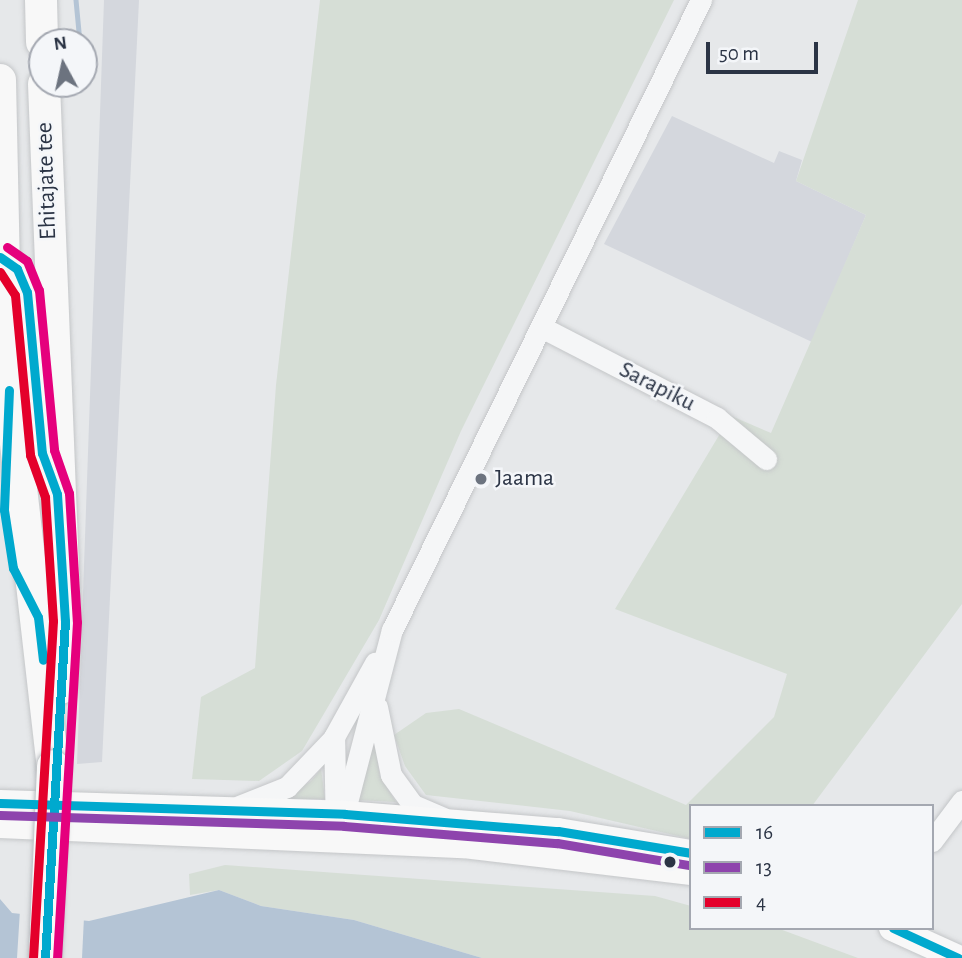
<!DOCTYPE html>
<style>
body{margin:0}
#map{position:relative;width:962px;height:958px;overflow:hidden;background:#e6e8ea;font-family:"Alegreya Sans",sans-serif}
div>[style]{position:absolute}
[style*='--x']{left:calc(var(--x)*1px);top:calc(var(--y)*1px);width:calc(var(--w)*1px);rotate:calc(var(--a)*1deg)}
.built>*{inset:0;background:#d4d7dd}
.green>*{inset:0;background:#d6ded6}
.water>*{inset:0;background:#b4c4d5}
.pier>*{inset:0;background:#e6e8ea}
.stream>*{height:4.5px;margin:-2.25px;padding:0 2.25px;transform-origin:2.25px;border-radius:2.25px;background:#b4c4d5}
.roads{filter:drop-shadow(0 0 2px #c4c6c8) drop-shadow(0 0 2px #c4c6c8)}
.minor>*{height:21px;margin:-10.5px;padding:0 10.5px;transform-origin:10.5px;border-radius:10.5px;background:#f5f6f7}
.major>*{height:26px;margin:-13px;padding:0 13px;transform-origin:13px;border-radius:13px;background:#f8f8f8}
.highway>*{height:32px;margin:-16px;padding:0 16px;transform-origin:16px;border-radius:16px;background:#f8f8f8}
.bridges{filter:drop-shadow(0 0 2px #b8bbbf) drop-shadow(0 0 2px #b8bbbf)}
.highway-bridge>*{height:32px;margin:-16px;padding:0 16px;transform-origin:16px;border-radius:16px;background:#f8f8f8}
.bus-1>*{height:9px;margin:-4.5px;padding:0 4.5px;transform-origin:4.5px;border-radius:4.5px;background:#00a9ce}
.bus-2>*{height:9px;margin:-4.5px;padding:0 4.5px;transform-origin:4.5px;border-radius:4.5px;background:#8e44ad}
.bus-3>*{height:9px;margin:-4.5px;padding:0 4.5px;transform-origin:4.5px;border-radius:4.5px;background:#e4002b}
.bus-4>*{height:9px;margin:-4.5px;padding:0 4.5px;transform-origin:4.5px;border-radius:4.5px;background:#e5007d}
.dots>*{width:19px;height:19px;translate:-50% -50%;box-sizing:border-box;border:4px solid #f4f6f9;border-radius:50%}
span{translate:-50% -50%;white-space:nowrap;text-align:center;line-height:1.15;-webkit-text-stroke:5px #f4f6f9;paint-order:stroke}
.street-label{font-size:24px;color:#2b3445}
.poi-label{font-size:24px;color:#2b3445}
.left{translate:0 -50%;text-align:left}
.legend{position:absolute;left:689px;top:804px;width:245px;height:126px;box-sizing:border-box;background:#f4f6f9;border:2px solid #a4a8b1;margin:0;padding:9px 12px;list-style:none;font-size:21px;color:#2b3445}
.legend li{display:flex;align-items:center;gap:14px;height:35px}
.legend b{width:35px;border:2px solid #a4a8b1}
.north{position:absolute;left:28px;top:28px;width:70px;height:70px;box-sizing:border-box;background:#f4f6f9;border:2px solid #a4a8b1;border-radius:50%;rotate:352deg;font-size:19px;font-weight:700;line-height:28px;text-align:center;color:#2b3445}
.north::after{content:'';display:block;margin:auto;width:24px;height:32px;background:#6c737f;clip-path:polygon(50% 0,100% 100%,50% 72%,0 100%)}
.scale{position:absolute;left:706px;top:42px;width:112px;height:32px;box-sizing:border-box;border:4px solid #2b3445;border-top:0;padding-left:9px;font-size:21px;line-height:24px;white-space:nowrap;color:#2b3445;-webkit-text-stroke:5px #f4f6f9;paint-order:stroke}
</style>
<div id="map">
<div class="built">
<div style="clip-path:polygon(104px 0,139px 0,102px 762px,77px 764px)"></div>
<div style="clip-path:polygon(672px 116px,774px 163px,779px 151px,802px 160px,796px 181px,866px 215px,812px 342px,604px 244px)"></div>
</div>
<div class="green">
<div style="clip-path:polygon(320px 0,674px 0,461px 431px,379px 620px,302px 751px,259px 781px,192px 779px,201px 697px,255px 668px,276px 385px)"></div>
<div style="clip-path:polygon(858px 0,962px 0,962px 604px,812px 806px,691px 806px,691px 839px,570px 811px,426px 795px,405px 766px,394px 735px,426px 713px,459px 709px,686px 805px,774px 717px,787px 674px,615px 609px,721px 432px,722px 412px,771px 433px,866px 215px,796px 181px)"></div>
<div style="clip-path:polygon(373px 731px,380px 776px,396px 802px,357px 800px)"></div>
<div style="clip-path:polygon(321px 769px,325px 799px,284px 799px,311px 781px)"></div>
<div style="clip-path:polygon(225px 865px,655px 896px,691px 906px,691px 928px,777px 928px,858px 958px,482px 958px,354px 920px,261px 906px,219px 890px,190px 895px,189px 874px)"></div>
</div>
<div class="water">
<div style="clip-path:polygon(219px 890px,261px 906px,354px 920px,482px 958px,0 958px,0 899px,12px 913px,89px 921px)"></div>
</div>
<div class="pier">
<div style="clip-path:polygon(20px 910px,84px 917px,82px 958px,17px 958px)"></div>
</div>
<div class="stream">
<div style="--x:76;--y:0;--w:42;--a:84.6"></div>
</div>
<div class="roads">
<div class="minor">
<div style="--x:541;--y:327;--w:198;--a:27.3"></div>
<div style="--x:717;--y:418;--w:64;--a:39.9"></div>
<div style="--x:377;--y:707;--w:69;--a:78.4"></div>
<div style="--x:391;--y:775;--w:37;--a:54"></div>
<div style="--x:413;--y:805;--w:33;--a:23"></div>
<div style="--x:239;--y:806;--w:52;--a:-21.6"></div>
<div style="--x:287;--y:787;--w:66;--a:-46.2"></div>
<div style="--x:336;--y:829;--w:92;--a:-91.2"></div>
<div style="--x:334;--y:737;--w:85;--a:-61"></div>
<div style="--x:340;--y:829;--w:206;--a:-75.4"></div>
<div style="--x:392;--y:630;--w:702;--a:-63.87"></div>
<div style="--x:932;--y:841;--w:50;--a:-53.1"></div>
</div>
<div class="major">
<div style="--x:0;--y:257;--w:21;--a:35"></div>
<div style="--x:17;--y:269;--w:25;--a:67"></div>
<div style="--x:27;--y:292;--w:162;--a:84.7"></div>
<div style="--x:42;--y:453;--w:38;--a:70"></div>
<div style="--x:0;--y:803;--w:345;--a:1.8"></div>
<div style="--x:345;--y:814;--w:214;--a:4.6"></div>
<div style="--x:558;--y:831;--w:135;--a:9.4"></div>
<div style="--x:0;--y:825;--w:464;--a:2.5"></div>
<div style="--x:464;--y:845;--w:229;--a:6.8"></div>
<div style="--x:892;--y:928;--w:72;--a:24.4"></div>
</div>
<div class="highway">
<div style="--x:41;--y:0;--w:42;--a:88.6"></div>
<div style="--x:0;--y:80;--w:276;--a:88.8"></div>
<div style="--x:6;--y:356;--w:413;--a:83.5"></div>
<div style="--x:44;--y:84;--w:537;--a:87.76"></div>
<div style="--x:65;--y:621;--w:67;--a:93.4"></div>
</div>
</div>
<div class="bridges">
<div class="highway-bridge">
<div style="--x:45;--y:958;--w:192;--a:-87.6"></div>
</div>
</div>
<div class="bus-1">
<div style="--x:0;--y:257;--w:21;--a:35"></div>
<div style="--x:17;--y:269;--w:25;--a:67"></div>
<div style="--x:27;--y:292;--w:162;--a:84.7"></div>
<div style="--x:42;--y:453;--w:44;--a:69.9"></div>
<div style="--x:57;--y:494;--w:127;--a:86.4"></div>
<div style="--x:65;--y:621;--w:338;--a:93.4"></div>
<div style="--x:9;--y:390;--w:120;--a:92.4"></div>
<div style="--x:4;--y:510;--w:59;--a:81.2"></div>
<div style="--x:13;--y:568;--w:55;--a:63"></div>
<div style="--x:38;--y:617;--w:43;--a:83.4"></div>
<div style="--x:0;--y:803;--w:345;--a:1.8"></div>
<div style="--x:345;--y:814;--w:214;--a:4.6"></div>
<div style="--x:558;--y:831;--w:135;--a:9.4"></div>
<div style="--x:893;--y:928;--w:72;--a:24.8"></div>
</div>
<div class="bus-2">
<div style="--x:0;--y:815;--w:344;--a:1.8"></div>
<div style="--x:344;--y:826;--w:214;--a:4.6"></div>
<div style="--x:557;--y:843;--w:134;--a:9.5"></div>
</div>
<div class="bus-3">
<div style="--x:0;--y:272;--w:27;--a:57"></div>
<div style="--x:15;--y:295;--w:161;--a:84.6"></div>
<div style="--x:30;--y:455;--w:45;--a:70.3"></div>
<div style="--x:45;--y:497;--w:124;--a:86.3"></div>
<div style="--x:53;--y:621;--w:337;--a:93.4"></div>
</div>
<div class="bus-4">
<div style="--x:7;--y:247;--w:24;--a:35"></div>
<div style="--x:27;--y:261;--w:31;--a:68"></div>
<div style="--x:39;--y:290;--w:161;--a:84.6"></div>
<div style="--x:54;--y:450;--w:46;--a:70.8"></div>
<div style="--x:69;--y:493;--w:129;--a:86.5"></div>
<div style="--x:77;--y:622;--w:337;--a:93.4"></div>
</div>
<div class="dots">
<div style="left:481px;top:479px;background:#6c737f"></div>
<div style="left:670px;top:862px;background:#2b3445"></div>
</div>
<div class="street-label">
<span style="left:47px;top:181px;rotate:-92deg">Ehitajate tee</span>
<span style="left:657px;top:387px;rotate:27deg">Sarapiku</span>
</div>
<div class="poi-label">
<span class="left" style="left:495px;top:479px">Jaama</span>
</div>
<ul class="legend">
<li><b style="height:9px;background:#00a9ce"></b>16</li>
<li><b style="height:9px;background:#8e44ad"></b>13</li>
<li><b style="height:9px;background:#e4002b"></b>4</li>
</ul>
<div class="north">N</div>
<div class="scale">50 m</div>
</div>
